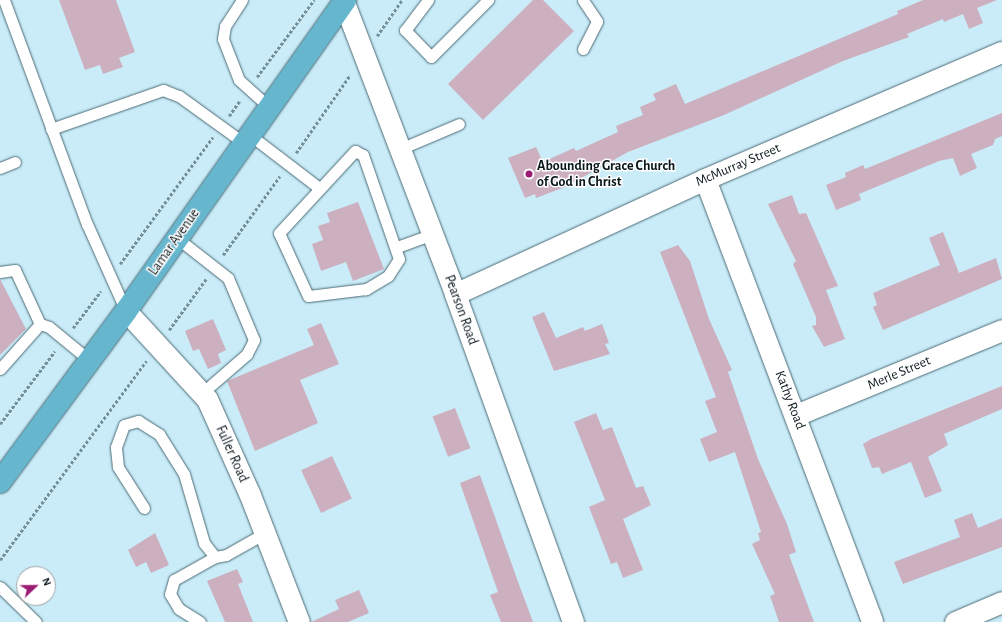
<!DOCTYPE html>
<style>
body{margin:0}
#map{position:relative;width:1002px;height:622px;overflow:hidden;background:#c9ecf8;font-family:"Alegreya Sans",sans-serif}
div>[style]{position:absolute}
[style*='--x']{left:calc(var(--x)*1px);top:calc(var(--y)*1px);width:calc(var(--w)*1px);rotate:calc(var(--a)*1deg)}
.building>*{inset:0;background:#cdb0bf;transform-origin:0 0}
.path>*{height:2.5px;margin-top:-1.25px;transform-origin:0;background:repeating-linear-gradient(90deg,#758f97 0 3px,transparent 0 5px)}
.roads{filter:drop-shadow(0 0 1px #4b6a75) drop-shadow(0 0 1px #4b6a75)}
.service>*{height:11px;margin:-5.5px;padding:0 5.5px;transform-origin:5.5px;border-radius:5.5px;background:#fff}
.minor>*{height:21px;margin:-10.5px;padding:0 10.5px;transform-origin:10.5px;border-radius:10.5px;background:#fff}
.trunk>*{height:22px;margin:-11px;padding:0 11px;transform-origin:11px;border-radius:11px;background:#66b6ce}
.dots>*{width:11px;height:11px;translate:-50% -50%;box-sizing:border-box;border:2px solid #fff;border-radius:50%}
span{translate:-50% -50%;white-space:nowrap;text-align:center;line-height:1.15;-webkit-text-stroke:3px #fff;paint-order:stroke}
.street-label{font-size:14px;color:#0a171b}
.poi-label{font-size:14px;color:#0a171b;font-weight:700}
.left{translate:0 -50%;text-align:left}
.north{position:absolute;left:16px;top:566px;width:40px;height:40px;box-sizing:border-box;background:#fff;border:1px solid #9da2a4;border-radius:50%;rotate:68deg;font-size:11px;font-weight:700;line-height:16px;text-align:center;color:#0a171b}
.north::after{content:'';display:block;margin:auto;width:14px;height:18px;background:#9b1c72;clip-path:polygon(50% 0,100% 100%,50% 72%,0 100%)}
</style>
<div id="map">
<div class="building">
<div style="clip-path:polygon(59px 0,116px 0,135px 52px,119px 58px,123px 67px,103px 74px,100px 65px,85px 70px)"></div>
<div style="clip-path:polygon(533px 0,543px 0,574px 31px,483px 120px,448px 84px)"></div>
<div style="clip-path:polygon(923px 0,997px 0,977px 8px,983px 23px,969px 29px,963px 14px,944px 22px,943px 19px,907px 34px,909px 37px,843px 61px,724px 115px,628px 152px,565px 187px,536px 198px,535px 194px,525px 198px,508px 158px,536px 147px,543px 162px,574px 148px,576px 151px,618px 132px,616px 126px,643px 115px,640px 107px,656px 100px,653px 94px,676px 84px,685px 104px,898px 14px,897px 11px)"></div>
<div style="clip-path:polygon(1002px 113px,1002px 136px,995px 139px,993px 145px,971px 154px,977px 168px,960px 176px,953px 158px,939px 161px,859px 194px,861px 200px,836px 210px,826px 185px,846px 177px,845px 173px,863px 165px,865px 169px)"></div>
<div style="clip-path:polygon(792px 195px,799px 214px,806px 213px,838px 286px,826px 290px,845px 339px,824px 347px,812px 326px,816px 325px,816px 317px,793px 264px,796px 261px,768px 204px)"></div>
<div style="clip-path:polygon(358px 202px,384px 269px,353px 281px,346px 262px,321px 271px,312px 244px,323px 240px,318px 226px,330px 222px,327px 213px)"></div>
<div style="clip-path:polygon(943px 232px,959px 273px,996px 258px,1002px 279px,883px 330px,873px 307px,877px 305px,873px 293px,940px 265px,929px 238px)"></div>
<div style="clip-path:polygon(678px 245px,690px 261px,709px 319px,732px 370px,728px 372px,758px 459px,787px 524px,796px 552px,789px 555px,814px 622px,779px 622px,770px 596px,775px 594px,752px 544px,760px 540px,758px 533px,761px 532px,735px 452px,709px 462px,700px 439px,717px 432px,705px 401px,716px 397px,660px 252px)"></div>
<div style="clip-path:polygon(0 279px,26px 329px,0 355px)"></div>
<div style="clip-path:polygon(544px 312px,556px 338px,583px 327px,585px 331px,602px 324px,609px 343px,605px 344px,610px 354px,554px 371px,532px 317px)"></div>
<div style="clip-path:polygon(213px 319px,226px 350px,218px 354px,221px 363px,208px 369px,199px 349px,193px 351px,185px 331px)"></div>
<div style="clip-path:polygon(321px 323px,339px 364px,300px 380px,318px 423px,255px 451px,227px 381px,314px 345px,307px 329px)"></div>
<div style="clip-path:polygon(1002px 386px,1002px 409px,944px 434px,948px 445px,928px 457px,942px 491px,925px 498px,911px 462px,882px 474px,879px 467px,872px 468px,863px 444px,871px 439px)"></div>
<div style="left:455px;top:408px;width:43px;height:24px;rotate:69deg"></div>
<div style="clip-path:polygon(596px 413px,603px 430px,612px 427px,636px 488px,643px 486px,651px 505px,623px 519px,643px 570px,623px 578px,617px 562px,611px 564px,589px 507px,605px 500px,574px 422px)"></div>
<div style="left:332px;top:456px;width:47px;height:34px;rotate:65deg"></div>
<div style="clip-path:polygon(480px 475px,517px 579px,533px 622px,501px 622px,490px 595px,498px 592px,460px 483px)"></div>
<div style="clip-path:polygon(972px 513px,978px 528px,1002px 518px,1002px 547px,903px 584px,894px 562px,960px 537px,954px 520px)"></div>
<div style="clip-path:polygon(155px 533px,169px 565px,151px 573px,146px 562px,136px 567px,128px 550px)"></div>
<div style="clip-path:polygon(237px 569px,243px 582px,238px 584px,253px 622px,225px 622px,207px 581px)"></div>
<div style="clip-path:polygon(359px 590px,369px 613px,348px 622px,311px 622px,339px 609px,335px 600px)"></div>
</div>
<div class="path">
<div style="--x:377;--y:36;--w:44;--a:-55.2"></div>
<div style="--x:257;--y:77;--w:96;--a:-53.5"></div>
<div style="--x:229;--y:116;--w:19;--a:-55"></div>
<div style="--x:296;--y:153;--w:95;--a:-55.3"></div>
<div style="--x:223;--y:255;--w:97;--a:-54.2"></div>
<div style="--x:120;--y:264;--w:157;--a:-53.8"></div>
<div style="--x:73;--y:328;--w:46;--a:-52.9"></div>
<div style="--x:169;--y:330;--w:63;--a:-54"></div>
<div style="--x:0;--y:424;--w:91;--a:-53"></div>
<div style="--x:0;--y:560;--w:247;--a:-53.7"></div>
</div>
<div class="roads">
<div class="service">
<div style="--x:4;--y:0;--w:239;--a:69.7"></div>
<div style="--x:87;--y:224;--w:95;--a:65.9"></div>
<div style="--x:242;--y:0;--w:31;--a:123"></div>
<div style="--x:225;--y:26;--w:13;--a:99"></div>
<div style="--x:223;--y:39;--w:44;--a:68.7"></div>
<div style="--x:239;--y:80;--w:40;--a:42"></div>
<div style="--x:428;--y:0;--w:38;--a:127"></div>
<div style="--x:405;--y:30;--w:37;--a:46"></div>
<div style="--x:431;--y:57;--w:81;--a:-45"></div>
<div style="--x:583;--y:49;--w:31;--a:-63"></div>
<div style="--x:597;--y:21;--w:25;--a:-124"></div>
<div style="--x:51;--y:129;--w:119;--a:-19.2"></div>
<div style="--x:163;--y:90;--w:17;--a:21"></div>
<div style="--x:179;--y:96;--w:80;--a:35.9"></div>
<div style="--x:250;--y:135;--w:87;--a:37.5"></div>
<div style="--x:400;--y:149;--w:64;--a:-23"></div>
<div style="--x:355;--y:151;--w:9;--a:27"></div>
<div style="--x:363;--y:155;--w:110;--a:70.9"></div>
<div style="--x:399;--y:259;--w:20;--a:123"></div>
<div style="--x:388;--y:276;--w:26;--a:149"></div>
<div style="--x:366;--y:289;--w:58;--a:173.1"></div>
<div style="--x:308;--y:296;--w:69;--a:-114.7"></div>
<div style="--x:279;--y:233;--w:112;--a:-47.2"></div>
<div style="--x:0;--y:168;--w:16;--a:-22"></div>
<div style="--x:177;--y:238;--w:65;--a:38.1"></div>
<div style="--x:228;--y:278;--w:67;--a:67.2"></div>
<div style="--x:254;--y:340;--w:16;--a:117"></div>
<div style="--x:247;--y:354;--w:60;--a:139.1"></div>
<div style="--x:397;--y:247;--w:37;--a:-20"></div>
<div style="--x:0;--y:272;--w:15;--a:-8"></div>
<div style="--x:15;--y:270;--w:60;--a:65.2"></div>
<div style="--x:0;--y:369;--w:60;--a:-48.4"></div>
<div style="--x:40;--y:324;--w:9;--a:18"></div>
<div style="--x:49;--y:327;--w:52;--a:39.5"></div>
<div style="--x:144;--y:508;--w:49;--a:-122.4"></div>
<div style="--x:118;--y:467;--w:20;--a:-96"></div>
<div style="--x:116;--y:447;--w:23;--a:-70"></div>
<div style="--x:124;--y:425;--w:15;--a:-16"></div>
<div style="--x:138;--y:421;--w:25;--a:32"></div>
<div style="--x:159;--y:434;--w:47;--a:58"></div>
<div style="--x:184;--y:474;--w:72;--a:73.8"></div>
<div style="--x:204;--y:543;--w:18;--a:52"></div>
<div style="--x:215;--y:557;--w:11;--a:-10"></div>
<div style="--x:226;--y:555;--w:45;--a:-29.4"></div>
<div style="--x:0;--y:587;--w:50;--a:44.2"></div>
<div style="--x:200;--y:622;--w:25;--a:-148"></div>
<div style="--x:179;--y:609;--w:17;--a:-121"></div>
<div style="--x:170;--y:594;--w:15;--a:-74"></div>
<div style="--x:174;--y:580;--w:47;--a:-29.3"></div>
</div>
<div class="minor">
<div style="--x:343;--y:0;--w:315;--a:69.1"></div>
<div style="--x:455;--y:294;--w:349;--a:70.2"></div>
<div style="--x:705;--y:179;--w:473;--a:69.3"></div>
<div style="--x:455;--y:294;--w:275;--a:-24.7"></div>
<div style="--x:705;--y:179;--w:323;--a:-23.2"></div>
<div style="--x:126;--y:311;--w:120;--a:47.4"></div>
<div style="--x:207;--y:399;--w:105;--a:65.9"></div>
<div style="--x:250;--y:495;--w:136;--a:68.9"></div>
<div style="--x:796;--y:415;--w:223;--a:-22.4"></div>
<div style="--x:955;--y:622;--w:51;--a:-23.1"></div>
</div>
<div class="trunk">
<div style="--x:0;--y:482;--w:212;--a:-53.6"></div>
<div style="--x:126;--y:311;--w:380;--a:-54.8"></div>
</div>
</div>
<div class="dots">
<div style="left:529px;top:174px;background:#9b1c72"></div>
</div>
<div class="street-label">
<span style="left:738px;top:165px;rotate:-23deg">McMurray Street</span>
<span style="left:174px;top:242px;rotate:-55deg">Lamar Avenue</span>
<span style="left:461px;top:310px;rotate:70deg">Pearson Road</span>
<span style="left:899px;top:373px;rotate:-23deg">Merle Street</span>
<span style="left:790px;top:400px;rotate:69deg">Kathy Road</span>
<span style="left:232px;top:454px;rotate:66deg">Fuller Road</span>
</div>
<div class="poi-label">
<span class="left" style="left:537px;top:174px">Abounding Grace Church<br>of God in Christ</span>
</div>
<div class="north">N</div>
</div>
